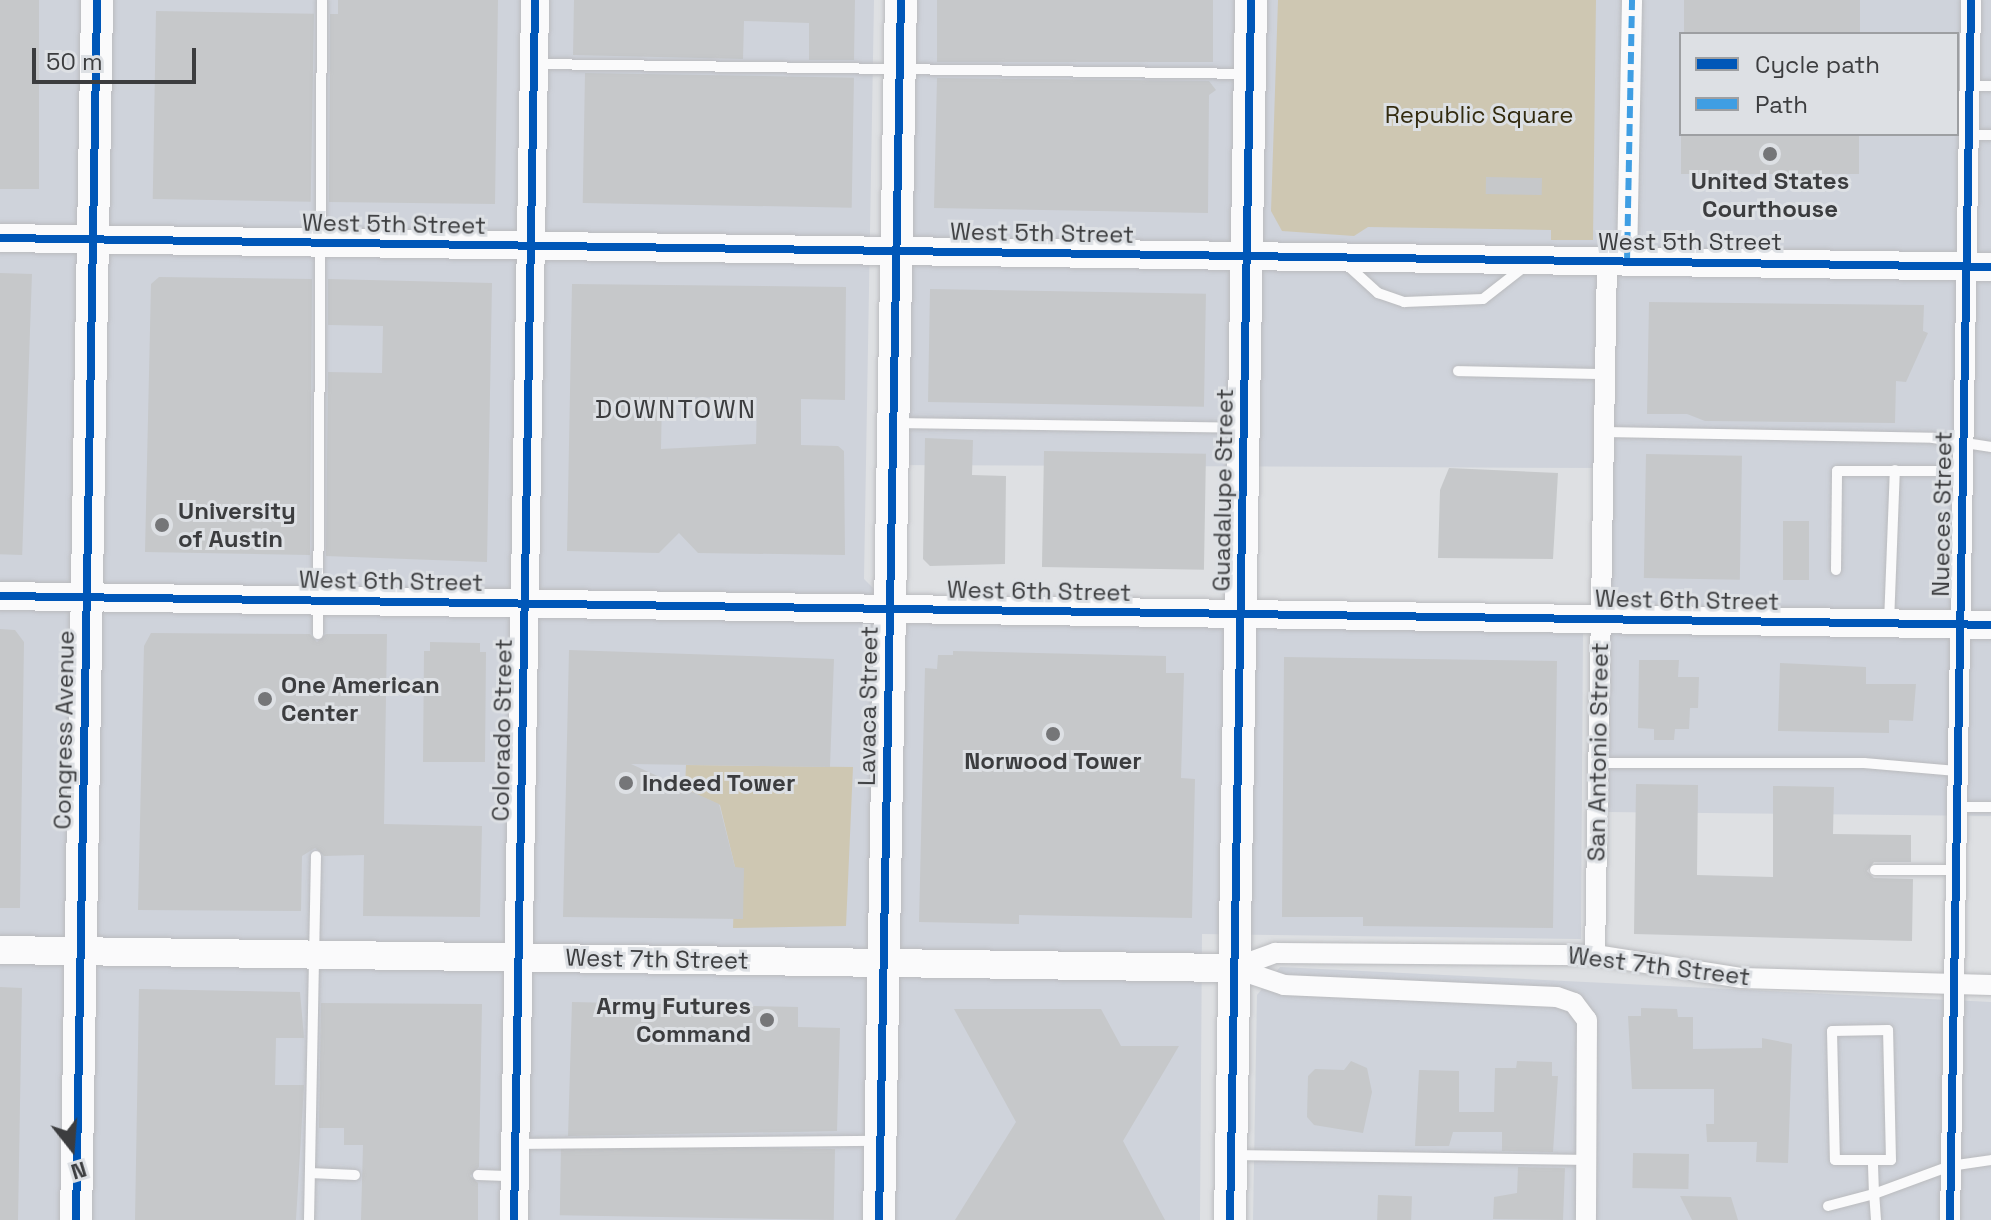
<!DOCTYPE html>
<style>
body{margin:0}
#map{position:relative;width:1991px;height:1220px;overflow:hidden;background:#dee0e3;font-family:"Space Grotesk",sans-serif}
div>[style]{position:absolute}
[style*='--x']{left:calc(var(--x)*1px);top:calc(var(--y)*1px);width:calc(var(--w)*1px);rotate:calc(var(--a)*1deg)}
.built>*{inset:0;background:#cfd3db}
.green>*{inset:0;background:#cec7b2}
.building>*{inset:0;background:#c6c8ca;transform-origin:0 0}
.roads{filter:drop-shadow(0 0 2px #babbbe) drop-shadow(0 0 2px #babbbe)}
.lane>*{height:10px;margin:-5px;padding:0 5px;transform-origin:5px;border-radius:5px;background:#fafafb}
.street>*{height:20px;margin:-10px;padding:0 10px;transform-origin:10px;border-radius:10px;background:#fafafb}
.secondary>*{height:28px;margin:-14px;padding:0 14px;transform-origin:14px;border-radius:14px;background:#fafafb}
.primary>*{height:32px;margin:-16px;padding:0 16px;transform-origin:16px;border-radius:16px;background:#fafafb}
.quiet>*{height:6px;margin-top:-3px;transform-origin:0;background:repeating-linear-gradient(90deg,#3f9ee3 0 12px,transparent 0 18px)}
.cycleway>*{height:8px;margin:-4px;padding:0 4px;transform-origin:4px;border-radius:4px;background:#0057b8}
.dots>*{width:22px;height:22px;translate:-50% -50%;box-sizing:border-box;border:4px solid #dde0e4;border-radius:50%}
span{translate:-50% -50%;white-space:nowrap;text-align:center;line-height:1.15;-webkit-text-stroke:6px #dde0e4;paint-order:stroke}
.park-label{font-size:24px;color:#332b0f}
.poi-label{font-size:24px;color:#3c3d3f;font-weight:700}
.left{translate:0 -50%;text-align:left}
.right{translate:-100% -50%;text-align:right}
.street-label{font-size:24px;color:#3c3d3f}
.neighbourhood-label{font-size:26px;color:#3c3d3f;letter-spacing:2px}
.legend{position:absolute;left:1679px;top:32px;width:280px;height:104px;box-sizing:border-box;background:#dde0e4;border:2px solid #9d9fa2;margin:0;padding:10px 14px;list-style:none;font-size:24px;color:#3c3d3f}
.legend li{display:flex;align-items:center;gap:16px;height:40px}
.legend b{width:40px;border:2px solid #9d9fa2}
.north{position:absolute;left:32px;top:1108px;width:80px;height:80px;-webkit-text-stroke:6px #dde0e4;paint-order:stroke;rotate:163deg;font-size:22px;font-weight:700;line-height:32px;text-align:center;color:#3c3d3f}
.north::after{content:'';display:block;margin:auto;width:28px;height:36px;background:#3c3d3f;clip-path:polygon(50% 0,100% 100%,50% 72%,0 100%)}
.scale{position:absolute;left:32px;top:48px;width:164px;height:36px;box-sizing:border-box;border:4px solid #3c3d3f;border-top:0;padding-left:10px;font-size:24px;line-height:28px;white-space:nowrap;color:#3c3d3f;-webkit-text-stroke:6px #dde0e4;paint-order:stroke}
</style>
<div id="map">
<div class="built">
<div style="clip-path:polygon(0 0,874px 0,864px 579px,906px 621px,1583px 630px,1581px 939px,1202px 934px,1200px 1220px,0 1220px)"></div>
<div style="clip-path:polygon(evenodd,894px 0,1991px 0,1991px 816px,1606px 812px,1607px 468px,887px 465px,894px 0,1681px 34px,1957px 34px,1957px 134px,1681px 134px,1681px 34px)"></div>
<div style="clip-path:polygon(1280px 967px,1991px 1002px,1991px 1220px,1253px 1220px,1257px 995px)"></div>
</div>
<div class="green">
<div style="clip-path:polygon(1278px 0,1596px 0,1593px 240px,1551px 240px,1551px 230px,1368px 227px,1354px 236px,1282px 231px,1271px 211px)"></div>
<div style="clip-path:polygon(686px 765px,853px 767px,846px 926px,733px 928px,735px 867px,720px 805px,685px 789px)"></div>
</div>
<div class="building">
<div style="left:0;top:0;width:39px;height:189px"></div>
<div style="clip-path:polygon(338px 0,498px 0,495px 204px,329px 202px,330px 14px,338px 14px)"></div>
<div style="clip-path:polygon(574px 0,855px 0,854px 60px,809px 60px,809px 23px,744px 21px,743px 59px,573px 55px)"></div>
<div style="left:937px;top:0;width:276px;height:62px"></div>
<div style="left:1684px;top:0;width:176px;height:34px"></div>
<div style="left:156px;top:11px;width:158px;height:188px;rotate:1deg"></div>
<div style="left:585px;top:73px;width:269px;height:130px;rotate:1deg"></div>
<div style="clip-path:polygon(937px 78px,1209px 81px,1216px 90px,1209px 95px,1208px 213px,934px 208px)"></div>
<div style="left:1681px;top:134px;width:178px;height:40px"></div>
<div style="left:1486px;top:177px;width:56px;height:17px;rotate:1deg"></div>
<div style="left:0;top:273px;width:32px;height:281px;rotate:2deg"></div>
<div style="clip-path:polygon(159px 277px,312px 279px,310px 555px,145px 552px,151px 284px)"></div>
<div style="clip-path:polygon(328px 279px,492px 283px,487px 562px,326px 556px,328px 372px,382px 373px,383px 326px,328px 325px)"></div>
<div style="clip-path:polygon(evenodd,572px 284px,846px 287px,845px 400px,801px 399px,801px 445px,838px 446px,844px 451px,845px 555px,698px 553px,679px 533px,659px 553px,567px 551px,572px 284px,662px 397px,757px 398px,756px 444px,661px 449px,662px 397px)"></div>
<div style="left:930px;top:289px;width:276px;height:113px;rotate:1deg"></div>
<div style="clip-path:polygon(1649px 302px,1924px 305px,1923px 331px,1928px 333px,1906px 382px,1896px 381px,1895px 423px,1705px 421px,1687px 414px,1647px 414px)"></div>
<div style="clip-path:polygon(925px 438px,973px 440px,972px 475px,1006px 476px,1005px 564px,930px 566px,923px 559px)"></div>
<div style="left:1044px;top:451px;width:162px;height:116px;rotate:1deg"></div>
<div style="left:1646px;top:454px;width:96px;height:124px;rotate:1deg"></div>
<div style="clip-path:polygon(1449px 468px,1558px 473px,1553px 559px,1438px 558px,1440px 490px)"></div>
<div style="left:1783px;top:521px;width:26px;height:59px"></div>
<div style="clip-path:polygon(0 629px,15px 630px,24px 642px,20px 908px,0 908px)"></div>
<div style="clip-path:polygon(151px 633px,310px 634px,317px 642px,326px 634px,387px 634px,384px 824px,482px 826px,480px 917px,363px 916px,364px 855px,324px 856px,315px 848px,302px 856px,301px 911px,138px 910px,144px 646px)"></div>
<div style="clip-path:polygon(430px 642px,480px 643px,480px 652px,486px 652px,485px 762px,423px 762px,424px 651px,430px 651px)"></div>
<div style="clip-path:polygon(569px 650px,834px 659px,830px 767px,631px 764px,719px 804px,735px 867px,744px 868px,743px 919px,563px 917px)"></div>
<div style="clip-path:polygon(953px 651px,1166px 656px,1166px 673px,1184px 673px,1181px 778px,1195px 779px,1192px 918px,1019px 915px,1019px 924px,919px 922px,925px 668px,937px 669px,938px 655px,953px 655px)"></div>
<div style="clip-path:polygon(1284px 657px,1557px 661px,1553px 928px,1363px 926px,1363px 917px,1282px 917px)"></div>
<div style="clip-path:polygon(1639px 660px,1679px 660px,1678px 677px,1699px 677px,1698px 708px,1690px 708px,1689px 729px,1675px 729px,1674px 740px,1654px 740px,1654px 729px,1638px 728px)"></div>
<div style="clip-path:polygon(1780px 663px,1866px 667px,1866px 684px,1916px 684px,1913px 721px,1889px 720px,1889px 733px,1778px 731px)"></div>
<div style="clip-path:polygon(1636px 784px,1698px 785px,1697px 875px,1773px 877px,1773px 786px,1834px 787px,1833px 834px,1911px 835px,1911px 862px,1874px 862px,1867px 871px,1874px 878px,1913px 879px,1912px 941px,1634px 934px)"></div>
<div style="clip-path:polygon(0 987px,22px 988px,18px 1220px,0 1220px)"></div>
<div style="clip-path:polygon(139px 989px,300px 992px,304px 1038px,276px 1038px,275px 1085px,304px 1085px,296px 1220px,135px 1220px)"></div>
<div style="clip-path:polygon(572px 1002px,798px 1007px,798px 1027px,840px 1028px,837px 1131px,568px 1136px)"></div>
<div style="clip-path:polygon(321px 1003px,482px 1004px,479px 1167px,470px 1176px,478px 1183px,478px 1220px,361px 1220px,363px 1145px,344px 1145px,344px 1128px,319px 1128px)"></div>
<div style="clip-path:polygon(1641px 1008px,1677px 1009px,1678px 1017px,1693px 1017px,1693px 1049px,1762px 1048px,1762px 1038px,1792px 1044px,1788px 1163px,1756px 1162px,1757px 1142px,1707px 1142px,1706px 1124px,1714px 1124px,1714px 1089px,1632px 1089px,1628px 1016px,1641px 1016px)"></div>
<div style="clip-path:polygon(954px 1009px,1101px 1009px,1121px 1046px,1179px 1046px,1123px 1141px,1165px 1220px,955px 1220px,1016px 1122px)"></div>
<div style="clip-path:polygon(1351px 1061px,1367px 1068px,1372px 1092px,1363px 1133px,1314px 1125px,1307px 1117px,1308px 1076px,1315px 1069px,1344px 1070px)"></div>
<div style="clip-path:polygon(1517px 1061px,1552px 1062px,1552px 1076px,1558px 1076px,1553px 1152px,1502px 1151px,1502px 1132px,1453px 1132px,1449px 1146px,1415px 1146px,1419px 1070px,1459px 1071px,1459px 1112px,1494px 1112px,1495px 1068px,1516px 1068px)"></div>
<div style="left:835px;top:1149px;width:71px;height:274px;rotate:91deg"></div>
<div style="left:1633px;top:1153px;width:56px;height:35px;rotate:1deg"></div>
<div style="clip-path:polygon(1518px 1167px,1565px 1168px,1563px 1220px,1493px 1219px,1494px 1197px,1517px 1193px)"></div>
<div style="left:1378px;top:1195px;width:34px;height:25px;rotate:2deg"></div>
<div style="clip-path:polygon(1680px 1196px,1731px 1197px,1738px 1220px,1692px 1220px)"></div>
</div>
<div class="roads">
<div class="lane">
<div style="--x:536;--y:64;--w:712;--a:0.8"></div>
<div style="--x:1969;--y:86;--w:22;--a:0"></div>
<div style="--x:1968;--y:135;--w:23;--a:0"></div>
<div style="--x:1345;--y:263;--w:45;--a:42.3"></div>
<div style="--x:1378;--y:293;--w:28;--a:19"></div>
<div style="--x:1404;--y:302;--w:79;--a:-2.2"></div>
<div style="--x:1483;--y:299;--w:52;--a:-38"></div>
<div style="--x:1458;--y:371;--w:147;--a:1.2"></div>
<div style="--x:899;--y:423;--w:340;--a:0.8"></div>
<div style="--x:1604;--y:432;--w:329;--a:1"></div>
<div style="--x:1933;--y:438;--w:59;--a:8.8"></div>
<div style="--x:1836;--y:570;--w:99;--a:-89.4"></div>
<div style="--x:1837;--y:471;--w:126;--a:0"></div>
<div style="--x:1889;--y:623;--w:153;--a:-87.8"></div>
<div style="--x:318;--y:634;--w:634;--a:-89.64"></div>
<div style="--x:1598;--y:763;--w:266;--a:0"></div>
<div style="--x:1864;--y:763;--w:93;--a:4.9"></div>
<div style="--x:1957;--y:807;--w:34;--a:0"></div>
<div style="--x:1875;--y:870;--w:80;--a:0"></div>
<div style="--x:518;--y:1144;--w:360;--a:-0.5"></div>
<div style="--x:1237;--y:1155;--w:349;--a:0.8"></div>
<div style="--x:310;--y:1173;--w:45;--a:2.5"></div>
<div style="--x:478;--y:1175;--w:35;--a:2"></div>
<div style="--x:1828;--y:1206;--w:48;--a:-14.6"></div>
<div style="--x:1874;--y:1194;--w:34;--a:-92"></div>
<div style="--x:1873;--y:1160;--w:18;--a:0"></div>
<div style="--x:1891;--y:1160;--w:130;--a:-91.3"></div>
<div style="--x:1888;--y:1030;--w:56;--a:179"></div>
<div style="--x:1832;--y:1031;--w:129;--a:88.7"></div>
<div style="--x:1835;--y:1160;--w:38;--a:0"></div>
<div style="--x:309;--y:1220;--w:364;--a:-88.9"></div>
<div style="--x:1876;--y:1220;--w:26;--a:-94"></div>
<div style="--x:1874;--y:1194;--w:81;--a:-20.2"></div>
<div style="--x:1950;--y:1166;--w:41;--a:-8.3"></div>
</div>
<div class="street">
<div style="--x:1627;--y:262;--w:262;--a:-88.9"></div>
<div style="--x:1595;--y:955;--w:694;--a:-89.01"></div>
<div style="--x:1234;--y:968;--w:44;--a:-20.1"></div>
<div style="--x:1275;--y:953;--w:320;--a:0.4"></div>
<div style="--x:1595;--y:955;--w:149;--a:8.9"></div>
<div style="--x:1742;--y:978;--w:249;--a:1.6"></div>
<div style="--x:1234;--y:968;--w:53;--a:18.8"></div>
<div style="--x:1284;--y:985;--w:273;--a:2.5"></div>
<div style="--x:1557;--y:997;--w:18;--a:19"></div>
<div style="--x:1574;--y:1003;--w:21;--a:53"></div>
<div style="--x:1587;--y:1020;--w:200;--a:90.3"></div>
<div style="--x:1950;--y:1220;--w:1220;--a:-89.01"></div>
</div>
<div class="secondary">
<div style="--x:0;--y:238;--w:1991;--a:0.83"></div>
<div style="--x:0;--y:596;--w:1991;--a:0.83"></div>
<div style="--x:0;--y:950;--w:1234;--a:0.84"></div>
<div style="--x:514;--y:1220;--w:1220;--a:-89.01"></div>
</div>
<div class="primary">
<div style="--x:76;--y:1220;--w:1220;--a:-89.01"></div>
<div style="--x:879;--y:1220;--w:1220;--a:-88.97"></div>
<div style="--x:1230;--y:1220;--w:1220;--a:-89.01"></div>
</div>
</div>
<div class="quiet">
<div style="--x:1627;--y:262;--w:262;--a:-88.9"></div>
</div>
<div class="cycleway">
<div style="--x:0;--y:238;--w:1991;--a:0.83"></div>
<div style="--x:0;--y:596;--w:1991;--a:0.83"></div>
<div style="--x:76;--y:1220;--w:1220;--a:-89.01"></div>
<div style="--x:514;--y:1220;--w:1220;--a:-89.01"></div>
<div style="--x:879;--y:1220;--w:1220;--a:-88.97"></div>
<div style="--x:1230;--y:1220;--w:1220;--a:-89.01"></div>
<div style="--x:1950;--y:1220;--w:1220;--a:-89.01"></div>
</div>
<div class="dots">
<div style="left:1770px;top:154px;background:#757678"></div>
<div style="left:162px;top:525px;background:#757678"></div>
<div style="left:265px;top:699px;background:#757678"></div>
<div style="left:1053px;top:734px;background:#757678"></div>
<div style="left:626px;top:783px;background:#757678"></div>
<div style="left:767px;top:1020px;background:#757678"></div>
</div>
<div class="park-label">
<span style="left:1479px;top:115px">Republic Square</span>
</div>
<div class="poi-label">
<span style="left:1770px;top:195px">United States<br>Courthouse</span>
<span class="left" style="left:178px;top:525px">University<br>of Austin</span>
<span class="left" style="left:281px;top:699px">One American<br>Center</span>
<span style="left:1053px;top:761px">Norwood Tower</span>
<span class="left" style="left:642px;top:783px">Indeed Tower</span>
<span class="right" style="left:751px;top:1020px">Army Futures<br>Command</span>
</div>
<div class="street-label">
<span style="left:394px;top:224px;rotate:1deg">West 5th Street</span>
<span style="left:1042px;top:233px;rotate:1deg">West 5th Street</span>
<span style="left:1690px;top:242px">West 5th Street</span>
<span style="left:1223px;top:490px;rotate:-89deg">Guadalupe Street</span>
<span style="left:1942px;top:514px;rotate:-89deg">Nueces Street</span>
<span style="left:391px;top:581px;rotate:1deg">West 6th Street</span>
<span style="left:1039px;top:591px;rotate:1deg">West 6th Street</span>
<span style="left:1687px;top:600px;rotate:1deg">West 6th Street</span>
<span style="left:868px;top:706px;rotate:-89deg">Lavaca Street</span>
<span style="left:64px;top:730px;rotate:-89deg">Congress Avenue</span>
<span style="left:502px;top:730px;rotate:-89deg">Colorado Street</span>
<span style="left:1598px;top:752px;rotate:-89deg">San Antonio Street</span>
<span style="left:657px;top:959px;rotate:1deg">West 7th Street</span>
<span style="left:1659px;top:966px;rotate:7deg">West 7th Street</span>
</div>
<div class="neighbourhood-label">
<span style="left:676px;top:410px">DOWNTOWN</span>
</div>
<ul class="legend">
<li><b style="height:10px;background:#0057b8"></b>Cycle path</li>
<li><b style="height:10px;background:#3f9ee3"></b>Path</li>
</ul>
<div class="north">N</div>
<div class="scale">50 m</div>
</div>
